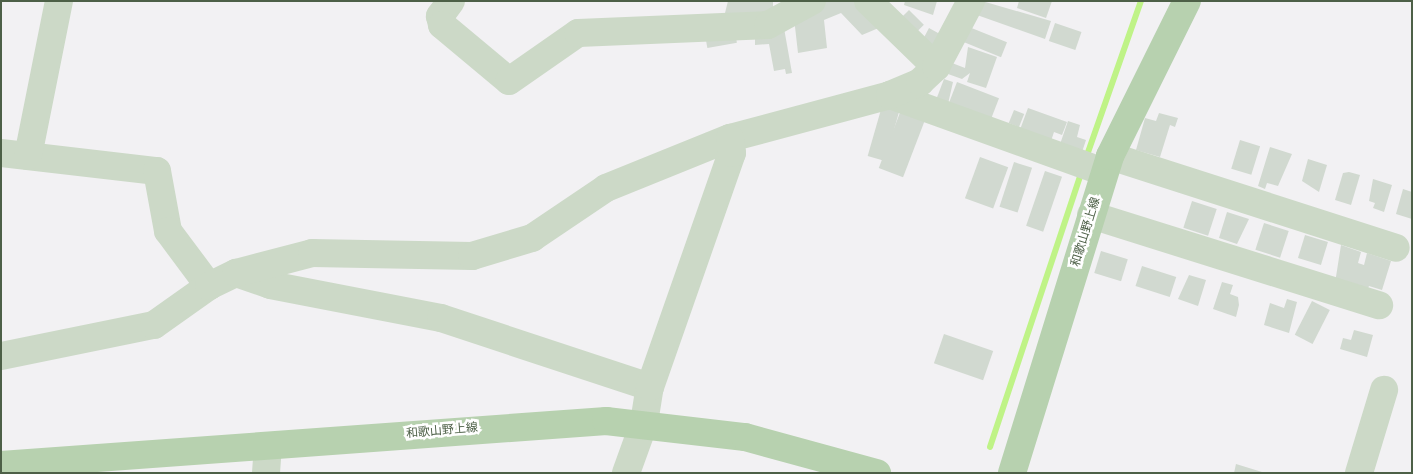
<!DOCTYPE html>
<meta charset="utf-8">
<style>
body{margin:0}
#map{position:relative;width:1413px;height:474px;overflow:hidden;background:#f2f1f3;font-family:Helvetica,"Noto Sans JP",sans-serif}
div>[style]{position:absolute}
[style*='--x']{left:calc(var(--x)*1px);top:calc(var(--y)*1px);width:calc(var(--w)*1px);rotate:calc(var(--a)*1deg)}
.stream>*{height:6px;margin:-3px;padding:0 3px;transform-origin:3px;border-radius:3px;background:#bff387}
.building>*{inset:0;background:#d1d9d0;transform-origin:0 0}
.minor>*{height:28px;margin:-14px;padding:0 14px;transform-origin:14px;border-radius:14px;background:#ccd9c7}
.major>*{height:28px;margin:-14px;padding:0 14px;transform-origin:14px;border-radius:14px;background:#b7d1af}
span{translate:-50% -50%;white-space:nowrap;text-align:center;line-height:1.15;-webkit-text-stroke:5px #fff;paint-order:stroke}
.street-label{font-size:12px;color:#4d6047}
.frame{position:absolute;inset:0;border:2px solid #4d6047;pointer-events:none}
</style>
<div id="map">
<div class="stream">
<div style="--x:1086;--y:158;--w:166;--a:-70.7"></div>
<div style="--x:990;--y:447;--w:292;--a:-71.6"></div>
</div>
<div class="building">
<div style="clip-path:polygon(728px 1px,773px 1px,773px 10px,769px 21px,724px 17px)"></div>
<div style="clip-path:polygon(825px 1px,855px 1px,881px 27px,862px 35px,841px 13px,824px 20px,827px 48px,798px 53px,794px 18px)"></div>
<div style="clip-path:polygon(905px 1px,937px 1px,933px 15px,904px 5px)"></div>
<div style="clip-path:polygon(982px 1px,1051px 21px,1045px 39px,977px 15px)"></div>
<div style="clip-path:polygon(1019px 1px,1052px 1px,1046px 18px,1017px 8px)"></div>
<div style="left:909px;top:10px;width:21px;height:15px;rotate:45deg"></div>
<div style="left:1055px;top:23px;width:28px;height:19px;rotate:19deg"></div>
<div style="left:969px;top:27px;width:41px;height:16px;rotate:22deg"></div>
<div style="clip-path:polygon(784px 28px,792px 73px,786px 74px,785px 69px,774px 71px,769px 44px,755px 45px,755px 29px)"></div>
<div style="clip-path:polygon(929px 28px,938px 33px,944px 30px,932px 52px,920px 45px)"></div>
<div style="left:735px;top:32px;width:11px;height:30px;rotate:80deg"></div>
<div style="clip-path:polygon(968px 47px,997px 57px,986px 88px,967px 82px,970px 73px,962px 79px,948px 74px,952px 63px,965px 68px)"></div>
<div style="clip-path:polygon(944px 79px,953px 82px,948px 104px,936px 100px)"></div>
<div style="left:957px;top:82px;width:45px;height:29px;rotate:21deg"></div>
<div style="left:882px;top:106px;width:18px;height:52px;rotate:16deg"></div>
<div style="clip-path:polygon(1028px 108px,1067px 122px,1062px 135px,1054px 132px,1051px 141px,1018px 135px)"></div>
<div style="left:901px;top:110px;width:26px;height:62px;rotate:21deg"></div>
<div style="left:1014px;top:110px;width:11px;height:14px;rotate:22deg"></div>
<div style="clip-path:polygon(1159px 113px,1178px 118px,1175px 127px,1170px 125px,1160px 157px,1136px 150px,1145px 118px,1156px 121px)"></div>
<div style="clip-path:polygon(1068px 121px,1080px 125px,1077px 137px,1086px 140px,1080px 158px,1058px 150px)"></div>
<div style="left:1240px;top:140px;width:21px;height:30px;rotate:17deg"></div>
<div style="clip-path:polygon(1270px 147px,1292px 154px,1278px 186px,1267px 183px,1265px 189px,1258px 186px)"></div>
<div style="left:980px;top:157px;width:30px;height:44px;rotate:20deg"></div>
<div style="clip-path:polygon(1308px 159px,1327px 165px,1319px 192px,1302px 181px)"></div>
<div style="left:1014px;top:162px;width:19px;height:47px;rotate:18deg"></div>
<div style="left:1045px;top:171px;width:18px;height:58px;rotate:19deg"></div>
<div style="clip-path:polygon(1349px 172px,1360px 175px,1351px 205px,1335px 200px,1343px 173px)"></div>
<div style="clip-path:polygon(1373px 179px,1392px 185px,1384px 212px,1373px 208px,1375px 203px,1369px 201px)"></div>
<div style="clip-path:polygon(1403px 189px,1412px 192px,1412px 219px,1396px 214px)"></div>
<div style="left:1192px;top:201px;width:26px;height:28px;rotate:18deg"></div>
<div style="clip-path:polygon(1227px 212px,1249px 219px,1237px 244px,1219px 238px)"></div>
<div style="left:1264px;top:223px;width:26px;height:28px;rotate:18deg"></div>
<div style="left:1305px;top:235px;width:24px;height:24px;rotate:17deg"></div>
<div style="clip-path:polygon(1341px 245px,1361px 252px,1358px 263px,1364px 265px,1367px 253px,1391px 261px,1382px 290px,1369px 286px,1366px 293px,1335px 283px)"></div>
<div style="left:1101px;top:251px;width:28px;height:23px;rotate:17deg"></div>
<div style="left:1142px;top:266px;width:36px;height:21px;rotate:18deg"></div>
<div style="clip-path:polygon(1189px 275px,1206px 280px,1198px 306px,1178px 299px)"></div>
<div style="clip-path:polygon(1222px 282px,1233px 285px,1230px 294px,1238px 297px,1239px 305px,1236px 317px,1213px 309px)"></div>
<div style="clip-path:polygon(1287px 299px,1297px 302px,1289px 333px,1264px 325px,1270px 303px,1284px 308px)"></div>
<div style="left:1312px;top:301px;width:20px;height:38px;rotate:27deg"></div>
<div style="clip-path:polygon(1354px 330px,1373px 335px,1367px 357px,1340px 349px,1343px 338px,1351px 340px)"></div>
<div style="left:944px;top:334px;width:52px;height:31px;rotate:19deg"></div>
<div style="clip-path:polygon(1236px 464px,1262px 472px,1262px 473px,1234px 473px)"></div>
</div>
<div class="minor">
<div style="--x:451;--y:1;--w:19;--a:126"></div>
<div style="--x:440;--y:16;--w:9;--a:77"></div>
<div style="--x:442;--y:25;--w:87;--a:39.9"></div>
<div style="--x:509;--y:81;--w:84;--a:-34.8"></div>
<div style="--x:578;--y:33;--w:190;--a:-2.4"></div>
<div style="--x:768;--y:25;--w:50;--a:-28.6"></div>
<div style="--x:868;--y:1;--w:95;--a:44.1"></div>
<div style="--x:890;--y:95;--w:227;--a:19.8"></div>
<div style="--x:1;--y:153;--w:157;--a:6.6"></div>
<div style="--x:157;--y:171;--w:61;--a:79.6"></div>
<div style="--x:168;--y:231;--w:69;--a:53.3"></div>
<div style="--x:28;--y:156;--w:158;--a:-78.7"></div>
<div style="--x:1110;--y:156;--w:300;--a:17.8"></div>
<div style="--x:1091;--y:215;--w:302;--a:17.4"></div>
<div style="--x:236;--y:273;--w:36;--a:19"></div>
<div style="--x:270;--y:285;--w:174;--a:10.9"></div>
<div style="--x:441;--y:318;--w:220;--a:18.3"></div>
<div style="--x:1;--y:356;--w:156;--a:-11.5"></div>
<div style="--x:154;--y:325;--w:67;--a:-35.3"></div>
<div style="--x:209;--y:286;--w:30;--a:-26"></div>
<div style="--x:236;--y:273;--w:79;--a:-14.7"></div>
<div style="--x:312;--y:253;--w:160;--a:1.1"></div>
<div style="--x:472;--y:256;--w:63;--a:-16.7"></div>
<div style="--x:532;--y:238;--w:89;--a:-34"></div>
<div style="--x:606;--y:188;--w:134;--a:-22"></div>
<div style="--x:730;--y:138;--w:166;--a:-15"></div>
<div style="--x:890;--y:95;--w:33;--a:-23"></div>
<div style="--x:920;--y:82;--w:22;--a:-43"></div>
<div style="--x:936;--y:67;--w:75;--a:-62.1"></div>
<div style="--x:266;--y:473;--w:27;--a:-86"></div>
<div style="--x:626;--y:473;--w:53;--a:-70.2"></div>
<div style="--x:644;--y:423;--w:36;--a:-81"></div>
<div style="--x:650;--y:387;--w:248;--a:-70.7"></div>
<div style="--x:732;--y:153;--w:15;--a:-98"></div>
<div style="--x:1359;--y:473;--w:87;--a:-73.2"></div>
</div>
<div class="major">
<div style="--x:1;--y:465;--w:607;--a:-4.16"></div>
<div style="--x:606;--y:421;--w:140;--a:6.6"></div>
<div style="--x:745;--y:437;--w:137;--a:15.3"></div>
<div style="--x:1012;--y:473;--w:332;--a:-72.8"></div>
<div style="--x:1110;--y:156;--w:173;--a:-63.6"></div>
</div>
<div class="street-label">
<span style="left:1086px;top:232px;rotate:-73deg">和歌山野上線</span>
<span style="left:442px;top:431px;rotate:-5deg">和歌山野上線</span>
</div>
<div class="frame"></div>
</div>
